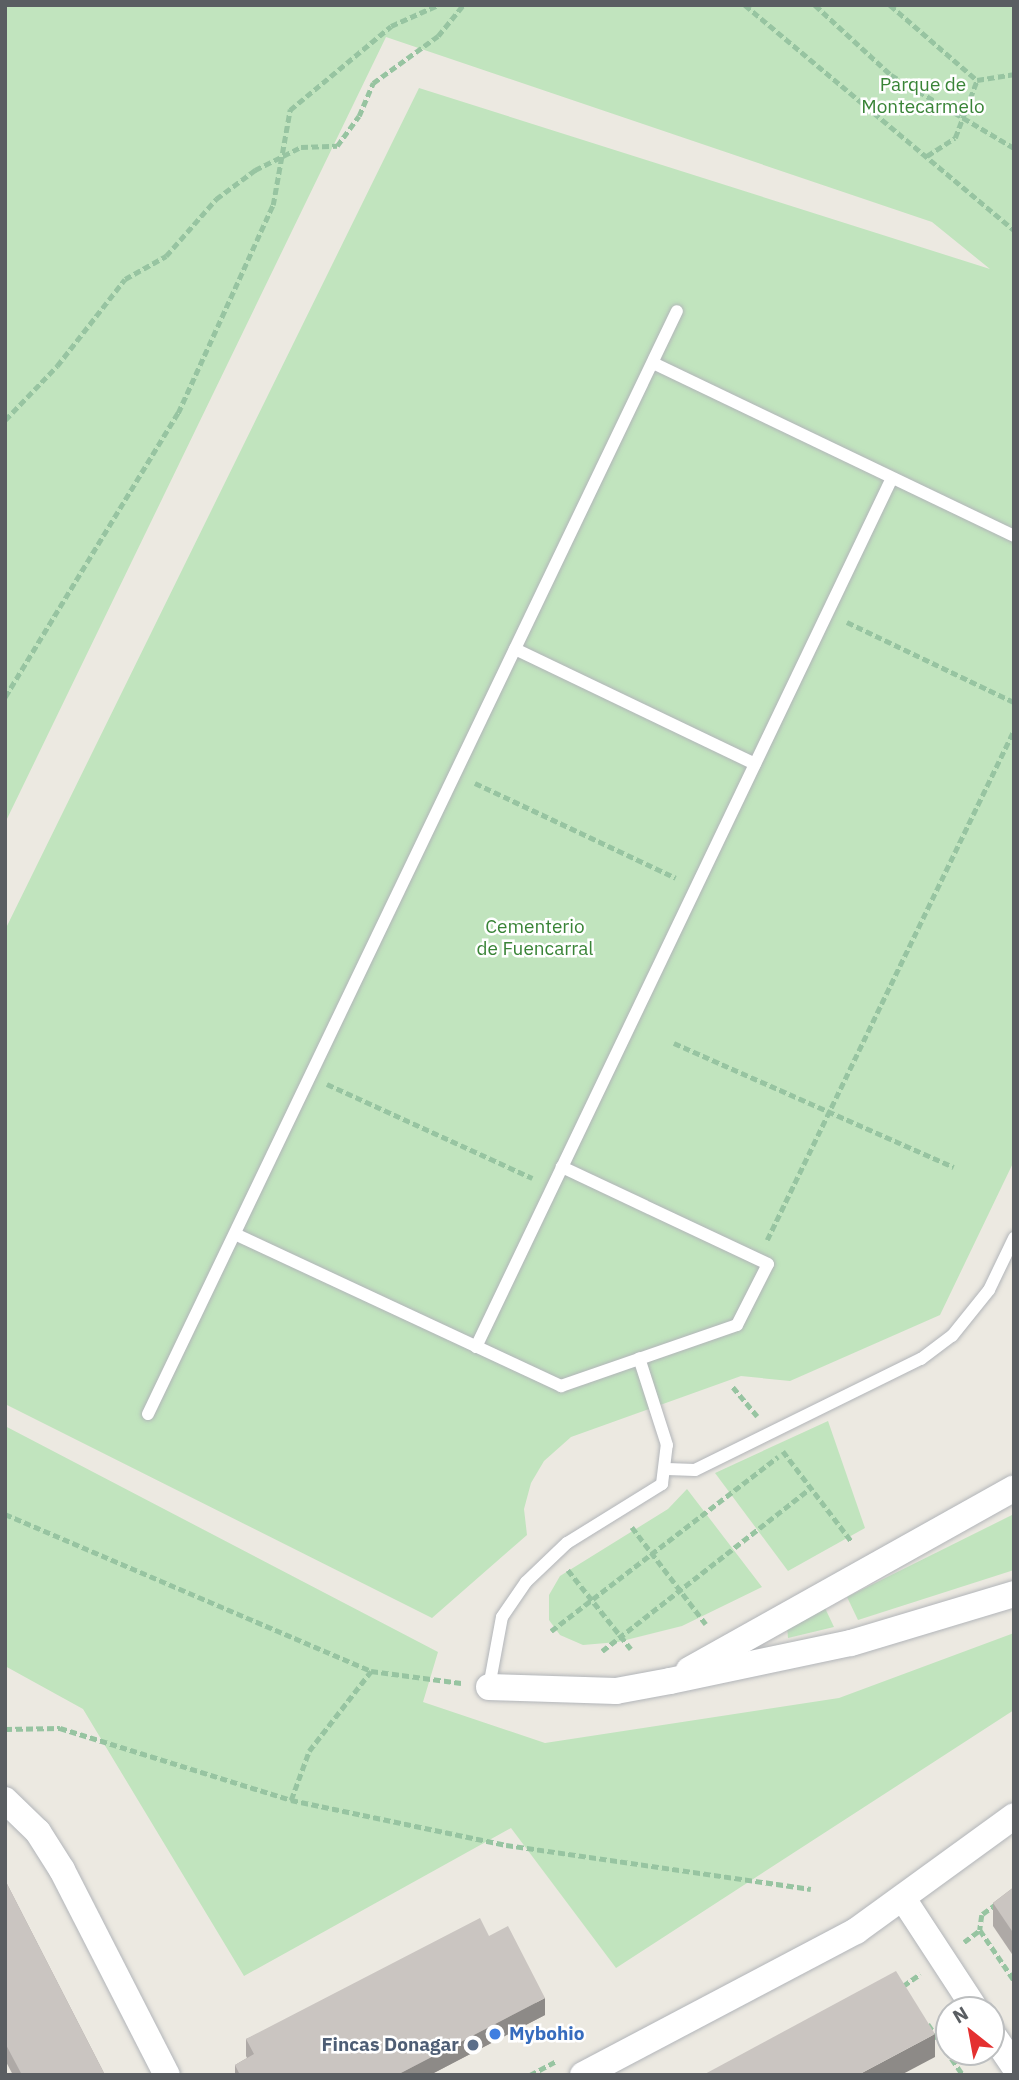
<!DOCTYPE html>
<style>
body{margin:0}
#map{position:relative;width:1019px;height:2080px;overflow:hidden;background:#ece9e1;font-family:"IBM Plex Sans",sans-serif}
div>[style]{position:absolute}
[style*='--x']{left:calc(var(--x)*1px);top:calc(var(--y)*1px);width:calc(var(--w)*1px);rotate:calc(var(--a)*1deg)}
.green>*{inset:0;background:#c1e4be}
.path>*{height:4.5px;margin-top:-2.25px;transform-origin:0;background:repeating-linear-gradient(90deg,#97c4a1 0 7px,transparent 0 10.5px)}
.roads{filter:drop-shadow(0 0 2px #b2b5b9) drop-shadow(0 0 2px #b2b5b9)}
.lane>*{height:12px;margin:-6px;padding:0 6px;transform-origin:6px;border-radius:6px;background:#fff}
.street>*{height:26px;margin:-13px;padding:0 13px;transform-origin:13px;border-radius:13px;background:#fff}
.wall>*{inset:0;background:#aea9a6}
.shaded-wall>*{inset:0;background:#8d8a87}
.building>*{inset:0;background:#cac5c1}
.dots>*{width:19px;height:19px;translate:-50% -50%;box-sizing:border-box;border:4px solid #fff;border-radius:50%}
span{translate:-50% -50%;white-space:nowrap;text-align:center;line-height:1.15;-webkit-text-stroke:5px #fff;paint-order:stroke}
.park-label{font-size:19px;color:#398437}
.shop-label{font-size:19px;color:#366cbe;font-weight:700}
.left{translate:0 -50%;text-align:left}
.service-label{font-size:19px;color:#4e5e75;font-weight:700}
.right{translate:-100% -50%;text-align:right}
.frame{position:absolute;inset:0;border:7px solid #5a5e62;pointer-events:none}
.north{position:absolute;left:935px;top:1996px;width:70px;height:70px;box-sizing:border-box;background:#fff;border:2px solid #bdbfc0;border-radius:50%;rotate:329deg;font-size:19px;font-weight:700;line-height:28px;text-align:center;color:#5a5e62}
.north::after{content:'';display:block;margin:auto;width:24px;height:32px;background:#e43030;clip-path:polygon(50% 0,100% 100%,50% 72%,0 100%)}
</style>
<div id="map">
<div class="green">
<div style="clip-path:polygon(5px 5px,1014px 5px,1014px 1161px,940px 1315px,790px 1381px,741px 1376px,571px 1437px,544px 1461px,531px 1483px,524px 1509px,527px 1535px,432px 1618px,5px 1404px,5px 930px,419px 88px,990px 269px,932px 222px,386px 37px,5px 823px)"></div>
<div style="clip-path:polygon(828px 1421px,865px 1528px,788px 1571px,715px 1473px)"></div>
<div style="clip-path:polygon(5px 1426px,438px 1652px,423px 1702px,545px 1743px,839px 1698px,1014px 1633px,1014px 1710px,616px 1968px,511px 1828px,244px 1976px,83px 1709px,5px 1666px)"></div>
<div style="clip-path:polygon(687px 1489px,762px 1587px,682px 1626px,618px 1642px,583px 1645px,560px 1635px,549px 1620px,549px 1595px,560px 1576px,668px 1509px)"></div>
<div style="clip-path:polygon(1014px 1514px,1014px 1570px,858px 1620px,847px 1597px)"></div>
<div style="clip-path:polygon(825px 1608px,834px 1627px,788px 1638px,787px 1626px)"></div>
</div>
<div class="path">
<div style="--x:745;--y:5;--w:351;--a:39.9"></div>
<div style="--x:815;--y:5;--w:103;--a:42.6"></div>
<div style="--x:891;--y:75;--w:143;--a:30.7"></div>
<div style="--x:890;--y:5;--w:115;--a:40.8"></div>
<div style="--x:927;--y:156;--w:33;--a:-33"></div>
<div style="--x:955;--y:138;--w:62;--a:-69.2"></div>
<div style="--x:977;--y:80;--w:37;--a:-9"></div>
<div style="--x:5;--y:420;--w:75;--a:-46.1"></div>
<div style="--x:57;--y:366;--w:110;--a:-52"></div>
<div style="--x:125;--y:279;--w:47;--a:-29.3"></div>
<div style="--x:166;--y:256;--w:76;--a:-48.7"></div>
<div style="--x:216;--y:199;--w:49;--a:-36.6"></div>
<div style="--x:255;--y:170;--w:51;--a:-26.6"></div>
<div style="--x:301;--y:147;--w:36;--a:-2"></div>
<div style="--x:337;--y:146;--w:37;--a:-54"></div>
<div style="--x:359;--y:116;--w:36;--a:-67"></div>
<div style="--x:373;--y:83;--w:80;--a:-35.9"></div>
<div style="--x:438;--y:36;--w:40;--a:-51"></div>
<div style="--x:847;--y:622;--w:185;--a:25.6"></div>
<div style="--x:5;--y:697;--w:333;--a:-58.7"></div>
<div style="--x:178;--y:413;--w:229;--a:-65.5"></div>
<div style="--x:273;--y:205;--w:97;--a:-79.9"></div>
<div style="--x:290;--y:110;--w:131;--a:-39.7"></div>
<div style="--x:391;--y:26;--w:51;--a:-24.1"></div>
<div style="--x:475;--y:783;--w:222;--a:25.3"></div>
<div style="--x:674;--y:1043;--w:306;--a:23.9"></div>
<div style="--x:327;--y:1084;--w:226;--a:24.6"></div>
<div style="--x:767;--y:1240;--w:567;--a:-64.16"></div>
<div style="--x:733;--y:1387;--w:38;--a:50"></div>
<div style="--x:783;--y:1451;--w:114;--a:52.8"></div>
<div style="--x:5;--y:1514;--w:398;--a:23.2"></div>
<div style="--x:632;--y:1527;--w:122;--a:52.7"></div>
<div style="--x:568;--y:1570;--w:101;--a:51.4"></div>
<div style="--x:551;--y:1631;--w:286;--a:-37.5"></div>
<div style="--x:602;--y:1651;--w:265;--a:-38"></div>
<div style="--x:5;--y:1729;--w:55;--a:-1"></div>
<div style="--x:60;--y:1728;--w:242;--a:17.3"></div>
<div style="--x:291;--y:1800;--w:220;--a:11.8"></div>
<div style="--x:506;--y:1845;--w:308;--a:8.2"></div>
<div style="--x:291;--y:1800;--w:52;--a:-69.8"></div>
<div style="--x:309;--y:1751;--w:101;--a:-52.2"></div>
<div style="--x:371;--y:1671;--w:91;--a:7.6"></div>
<div style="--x:997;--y:1904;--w:19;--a:144"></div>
<div style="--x:982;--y:1915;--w:15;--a:98"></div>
<div style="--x:980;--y:1930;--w:60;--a:55.8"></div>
<div style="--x:964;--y:1942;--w:20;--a:-37"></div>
<div style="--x:903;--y:1986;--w:21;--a:-35"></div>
<div style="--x:928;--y:2024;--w:62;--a:55.5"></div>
<div style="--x:530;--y:2075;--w:30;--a:-28"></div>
</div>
<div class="roads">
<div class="lane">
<div style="--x:653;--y:363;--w:400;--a:25.6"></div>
<div style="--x:515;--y:649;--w:266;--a:25.6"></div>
<div style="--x:235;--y:1234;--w:360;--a:25"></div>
<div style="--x:561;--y:1386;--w:186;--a:-19.1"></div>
<div style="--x:737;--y:1325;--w:68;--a:-63.1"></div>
<div style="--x:768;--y:1264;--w:228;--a:-154.8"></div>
<div style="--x:476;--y:1347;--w:963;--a:-64.42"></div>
<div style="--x:148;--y:1414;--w:1223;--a:-64.38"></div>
<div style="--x:667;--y:1469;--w:28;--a:2"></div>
<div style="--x:695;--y:1470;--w:252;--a:-26.2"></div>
<div style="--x:921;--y:1359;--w:39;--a:-37"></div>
<div style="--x:952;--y:1336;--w:59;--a:-51.2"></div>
<div style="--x:989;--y:1290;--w:58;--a:-64.3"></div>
<div style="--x:489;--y:1687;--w:71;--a:-79.5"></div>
<div style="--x:502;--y:1617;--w:42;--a:-55.6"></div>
<div style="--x:526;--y:1582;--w:57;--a:-43.6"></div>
<div style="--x:567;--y:1543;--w:112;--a:-31.8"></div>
<div style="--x:662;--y:1484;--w:39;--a:-83"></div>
<div style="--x:667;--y:1445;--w:91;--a:-107.8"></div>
</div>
<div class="street">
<div style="--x:689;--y:1670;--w:372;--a:-29.2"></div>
<div style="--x:489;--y:1687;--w:127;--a:1.8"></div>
<div style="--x:616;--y:1691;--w:55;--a:-10.5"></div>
<div style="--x:670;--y:1681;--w:185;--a:-11.9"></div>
<div style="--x:851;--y:1643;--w:170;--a:-16.7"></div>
<div style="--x:5;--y:1800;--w:46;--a:44.1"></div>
<div style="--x:38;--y:1832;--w:45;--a:57.7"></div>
<div style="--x:62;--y:1870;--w:230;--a:62.9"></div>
<div style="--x:904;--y:1900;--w:131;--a:56.8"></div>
<div style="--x:991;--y:2032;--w:41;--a:55.9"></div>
<div style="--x:583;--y:2075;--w:309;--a:-27.8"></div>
<div style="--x:856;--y:1931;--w:195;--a:-36"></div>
</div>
</div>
<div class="wall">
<div style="clip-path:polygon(5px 1880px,105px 2075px,13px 2075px,5px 2060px)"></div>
<div style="clip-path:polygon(1014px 1887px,1014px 1957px,993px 1926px,993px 1903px)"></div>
<div style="clip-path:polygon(489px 1936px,545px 2015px,430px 2075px,235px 2075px,235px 2065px,247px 2058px,246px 2056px,246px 2039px)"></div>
</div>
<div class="shaded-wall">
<div style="clip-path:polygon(545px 1998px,545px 2015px,430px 2075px,397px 2075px)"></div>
<div style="clip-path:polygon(935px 2034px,935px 2057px,901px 2075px,858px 2075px)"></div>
</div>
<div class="building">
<div style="clip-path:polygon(5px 1880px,105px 2075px,22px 2075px,5px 2043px)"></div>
<div style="clip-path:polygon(1014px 1887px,1014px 1934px,993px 1903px)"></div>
<div style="clip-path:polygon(480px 1918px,489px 1936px,508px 1926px,545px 1998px,397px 2075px,240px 2075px,235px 2065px,254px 2054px,246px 2039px)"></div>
<div style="clip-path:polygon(896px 1971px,935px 2034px,858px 2075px,703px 2075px)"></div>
</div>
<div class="dots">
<div style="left:495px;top:2034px;background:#3f7fe0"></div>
<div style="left:473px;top:2045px;background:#5c6f8a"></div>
</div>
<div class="park-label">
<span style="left:923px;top:96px">Parque de<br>Montecarmelo</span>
<span style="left:535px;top:938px">Cementerio<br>de Fuencarral</span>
</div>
<div class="shop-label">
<span class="left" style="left:509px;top:2034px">Mybohio</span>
</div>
<div class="service-label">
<span class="right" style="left:459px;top:2045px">Fincas Donagar</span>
</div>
<div class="frame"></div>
<div class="north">N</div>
</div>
